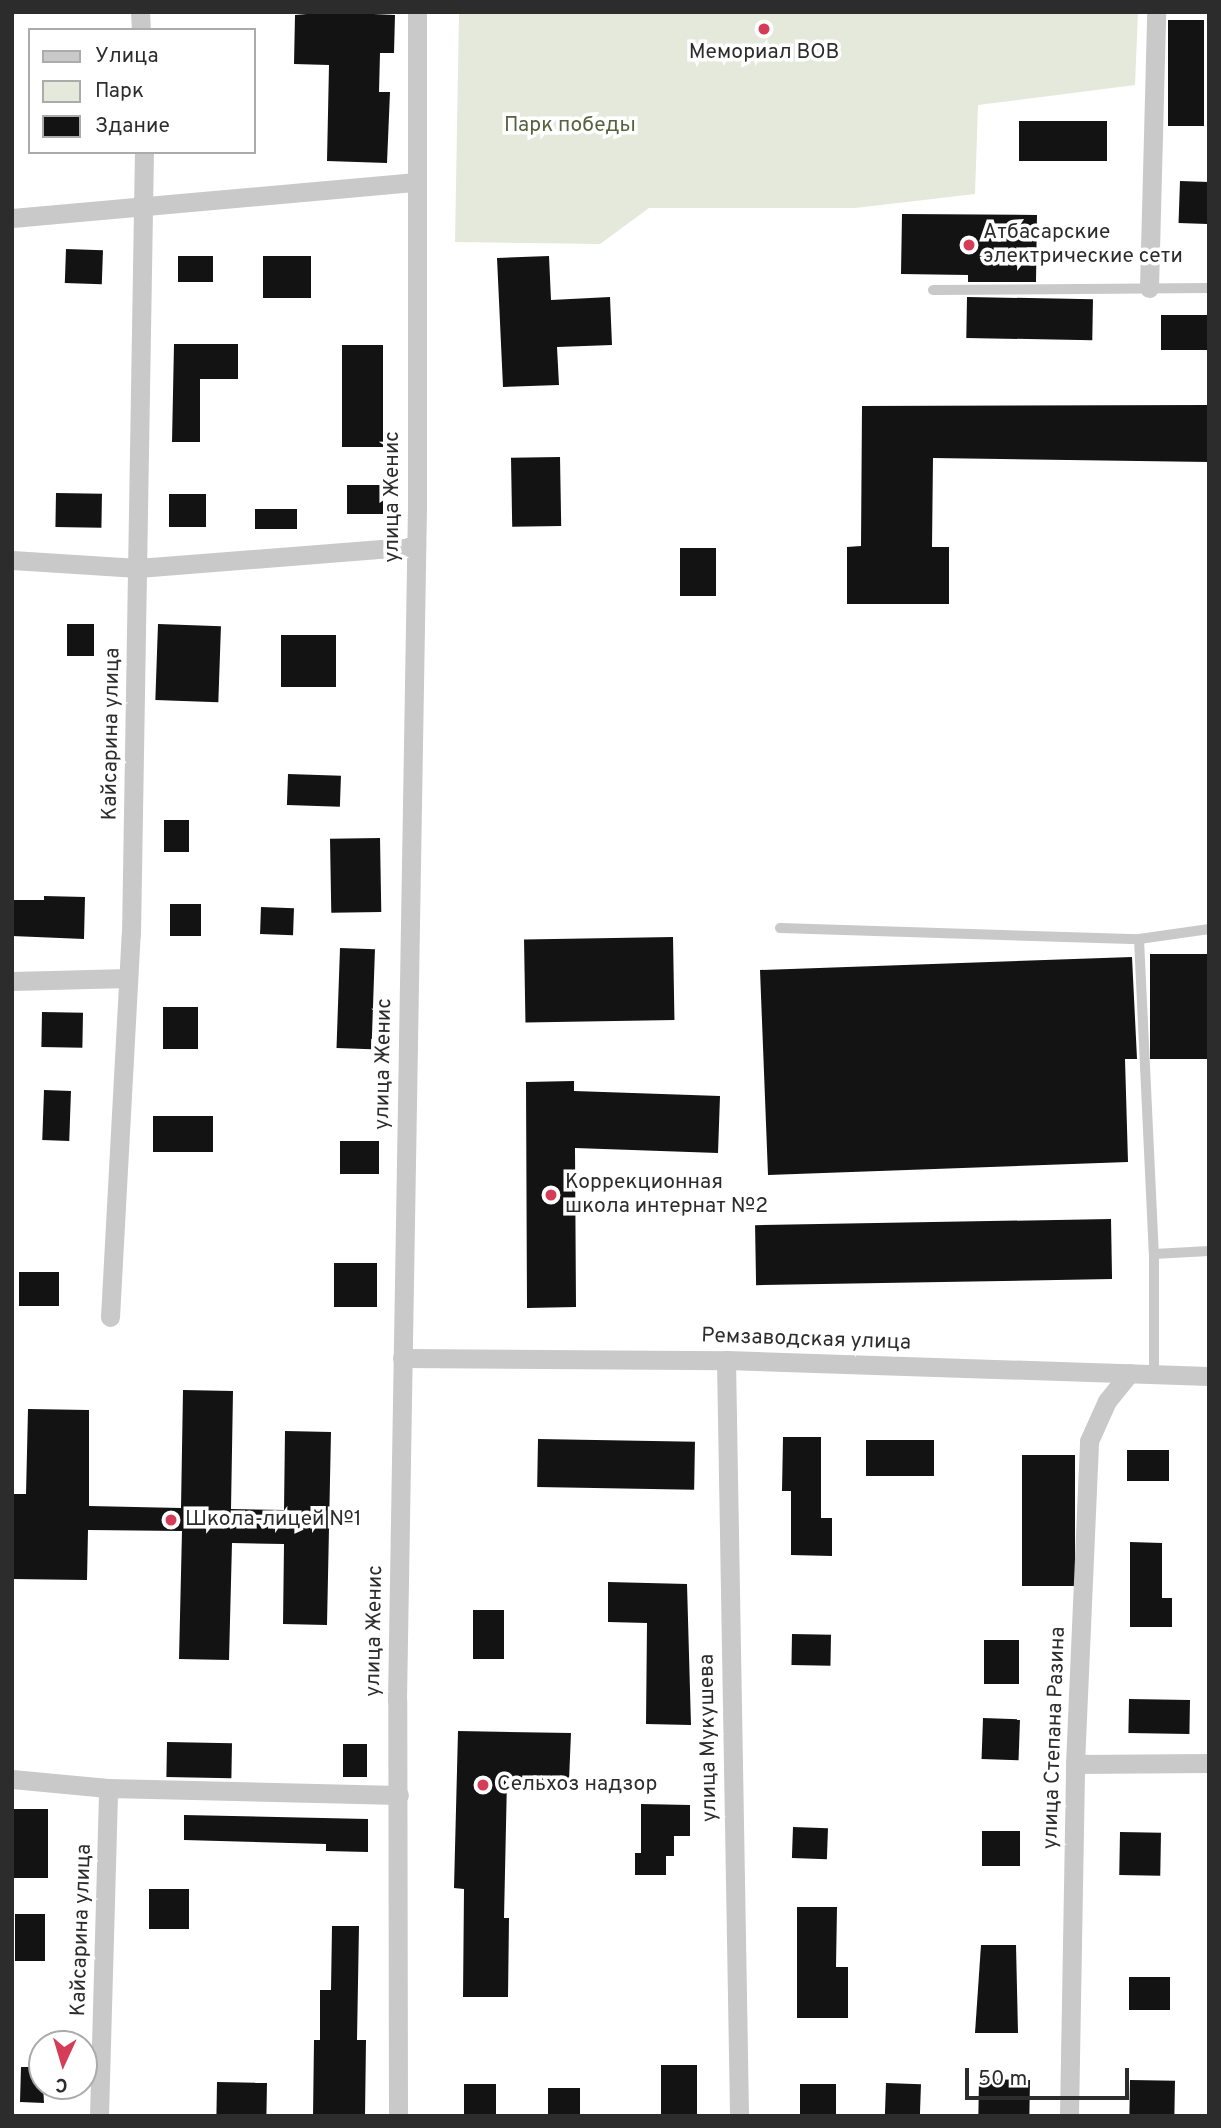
<!DOCTYPE html>
<meta charset="utf-8">
<style>
body{margin:0}
#map{position:relative;width:1221px;height:2128px;overflow:hidden;background:#fff;font-family:Overpass,sans-serif}
div>[style]{position:absolute}
[style*='--x']{left:calc(var(--x)*1px);top:calc(var(--y)*1px);width:calc(var(--w)*1px);rotate:calc(var(--a)*1deg)}
.green>*{inset:0;background:#e4e9db}
.building>*{inset:0;background:#131313;transform-origin:0 0}
.lane>*{height:10px;margin:-5px;padding:0 5px;transform-origin:5px;border-radius:5px;background:#c9c9c9}
.street>*{height:19px;margin:-9.5px;padding:0 9.5px;transform-origin:9.5px;border-radius:9.5px;background:#c9c9c9}
.dots>*{width:19px;height:19px;translate:-50% -50%;box-sizing:border-box;border:4px solid #fff;border-radius:50%}
span{translate:-50% -50%;white-space:nowrap;text-align:center;line-height:1.15;-webkit-text-stroke:7px #fff;paint-order:stroke}
.poi-label{font-size:21px;color:#2c2c2c}
.left{translate:0 -50%;text-align:left}
.park-label{font-size:21px;color:#53643e}
.street-label{font-size:21px;color:#2c2c2c}
.frame{position:absolute;inset:0;border:14px solid #2c2c2c;pointer-events:none}
.legend{position:absolute;left:28px;top:28px;width:228px;height:126px;box-sizing:border-box;background:#fff;border:2px solid #ababab;margin:0;padding:9px 12px;list-style:none;font-size:21px;color:#2c2c2c}
.legend li{display:flex;align-items:center;gap:14px;height:35px}
.legend b{width:35px;border:2px solid #ababab}
.north{position:absolute;left:28px;top:2030px;width:70px;height:70px;box-sizing:border-box;background:#fff;border:2px solid #ababab;border-radius:50%;rotate:184deg;font-size:19px;font-weight:700;line-height:28px;text-align:center;color:#2c2c2c}
.north::after{content:'';display:block;margin:auto;width:24px;height:32px;background:#d53c57;clip-path:polygon(50% 0,100% 100%,50% 72%,0 100%)}
.scale{position:absolute;left:965px;top:2068px;width:164px;height:32px;box-sizing:border-box;border:4px solid #2c2c2c;border-top:0;padding-left:9px;font-size:21px;line-height:24px;white-space:nowrap;color:#2c2c2c;-webkit-text-stroke:5px #fff;paint-order:stroke}
</style>
<div id="map">
<div class="green">
<div style="clip-path:polygon(459px 12px,1138px 12px,1135px 85px,978px 105px,975px 194px,855px 208px,649px 208px,600px 244px,455px 242px)"></div>
</div>
<div class="building">
<div style="clip-path:polygon(330px 12px,395px 15px,394px 53px,380px 53px,379px 92px,390px 92px,387px 163px,327px 161px,329px 65px,294px 64px,295px 15px)"></div>
<div style="left:1168px;top:20px;width:36px;height:106px"></div>
<div style="left:1019px;top:121px;width:88px;height:40px"></div>
<div style="left:1180px;top:181px;width:29px;height:42px;rotate:2deg"></div>
<div style="clip-path:polygon(902px 214px,1037px 215px,1036px 282px,968px 282px,968px 275px,901px 274px)"></div>
<div style="left:66px;top:249px;width:37px;height:34px;rotate:2deg"></div>
<div style="left:178px;top:256px;width:35px;height:26px"></div>
<div style="left:263px;top:256px;width:48px;height:42px"></div>
<div style="clip-path:polygon(549px 256px,551px 300px,610px 297px,612px 345px,557px 347px,559px 385px,503px 387px,497px 258px)"></div>
<div style="left:967px;top:297px;width:126px;height:41px;rotate:1deg"></div>
<div style="left:1209px;top:315px;width:35px;height:48px;rotate:90deg"></div>
<div style="clip-path:polygon(174px 344px,238px 344px,238px 379px,200px 379px,200px 442px,172px 442px)"></div>
<div style="left:342px;top:345px;width:41px;height:102px"></div>
<div style="clip-path:polygon(1209px 405px,1209px 462px,933px 458px,932px 547px,949px 547px,949px 604px,847px 604px,847px 547px,861px 546px,862px 406px)"></div>
<div style="left:560px;top:457px;width:69px;height:49px;rotate:89deg"></div>
<div style="left:347px;top:485px;width:36px;height:29px"></div>
<div style="left:56px;top:493px;width:46px;height:34px;rotate:1deg"></div>
<div style="left:169px;top:494px;width:37px;height:33px"></div>
<div style="left:255px;top:509px;width:42px;height:20px"></div>
<div style="left:680px;top:548px;width:36px;height:48px"></div>
<div style="left:67px;top:624px;width:27px;height:32px"></div>
<div style="left:158px;top:624px;width:63px;height:76px;rotate:2deg"></div>
<div style="left:281px;top:635px;width:55px;height:52px"></div>
<div style="left:288px;top:774px;width:53px;height:31px;rotate:2deg"></div>
<div style="left:164px;top:820px;width:25px;height:32px"></div>
<div style="left:380px;top:838px;width:74px;height:50px;rotate:89deg"></div>
<div style="clip-path:polygon(44px 896px,85px 897px,84px 939px,12px 936px,12px 900px,44px 900px)"></div>
<div style="left:170px;top:904px;width:31px;height:32px"></div>
<div style="left:261px;top:907px;width:33px;height:27px;rotate:2deg"></div>
<div style="left:673px;top:937px;width:83px;height:149px;rotate:89deg"></div>
<div style="left:340px;top:948px;width:35px;height:100px;rotate:2deg"></div>
<div style="left:1150px;top:954px;width:59px;height:105px"></div>
<div style="clip-path:polygon(1132px 957px,1137px 1059px,1125px 1059px,1128px 1162px,768px 1175px,760px 970px)"></div>
<div style="left:163px;top:1007px;width:35px;height:42px"></div>
<div style="left:42px;top:1012px;width:41px;height:35px;rotate:1deg"></div>
<div style="clip-path:polygon(574px 1081px,574px 1091px,720px 1096px,718px 1153px,575px 1148px,576px 1307px,527px 1308px,526px 1082px)"></div>
<div style="left:44px;top:1090px;width:27px;height:50px;rotate:2deg"></div>
<div style="left:153px;top:1116px;width:60px;height:36px"></div>
<div style="left:340px;top:1141px;width:39px;height:33px"></div>
<div style="left:1111px;top:1219px;width:60px;height:356px;rotate:89deg"></div>
<div style="left:334px;top:1263px;width:43px;height:44px"></div>
<div style="left:19px;top:1272px;width:40px;height:34px"></div>
<div style="clip-path:polygon(183px 1390px,233px 1391px,231px 1509px,284px 1510px,285px 1431px,331px 1432px,327px 1625px,283px 1624px,284px 1544px,232px 1543px,229px 1660px,179px 1659px,182px 1531px,88px 1530px,87px 1580px,12px 1579px,12px 1494px,26px 1494px,28px 1409px,89px 1410px,89px 1506px,181px 1508px)"></div>
<div style="clip-path:polygon(783px 1437px,821px 1437px,821px 1518px,832px 1518px,832px 1556px,791px 1555px,791px 1491px,782px 1491px)"></div>
<div style="left:538px;top:1439px;width:157px;height:48px;rotate:1deg"></div>
<div style="left:866px;top:1440px;width:68px;height:36px"></div>
<div style="left:1127px;top:1450px;width:42px;height:31px"></div>
<div style="left:1022px;top:1455px;width:53px;height:131px"></div>
<div style="clip-path:polygon(1130px 1542px,1162px 1543px,1162px 1598px,1172px 1598px,1172px 1627px,1130px 1627px)"></div>
<div style="clip-path:polygon(608px 1582px,687px 1584px,691px 1725px,646px 1724px,647px 1623px,608px 1622px)"></div>
<div style="left:473px;top:1610px;width:31px;height:49px"></div>
<div style="left:792px;top:1634px;width:39px;height:31px;rotate:1deg"></div>
<div style="left:984px;top:1640px;width:35px;height:44px"></div>
<div style="left:1129px;top:1699px;width:61px;height:34px;rotate:1deg"></div>
<div style="left:983px;top:1718px;width:37px;height:41px;rotate:2deg"></div>
<div style="clip-path:polygon(458px 1731px,571px 1733px,569px 1781px,507px 1779px,504px 1918px,509px 1918px,508px 1997px,463px 1997px,464px 1889px,454px 1888px)"></div>
<div style="left:167px;top:1742px;width:65px;height:35px;rotate:1deg"></div>
<div style="left:343px;top:1744px;width:24px;height:33px"></div>
<div style="clip-path:polygon(641px 1804px,690px 1805px,690px 1836px,674px 1836px,674px 1856px,666px 1856px,666px 1875px,635px 1875px,635px 1853px,641px 1853px)"></div>
<div style="left:12px;top:1809px;width:36px;height:69px"></div>
<div style="clip-path:polygon(184px 1815px,368px 1819px,368px 1852px,326px 1851px,326px 1844px,184px 1840px)"></div>
<div style="left:793px;top:1827px;width:35px;height:31px;rotate:2deg"></div>
<div style="left:982px;top:1831px;width:38px;height:35px"></div>
<div style="left:1120px;top:1832px;width:41px;height:43px;rotate:1deg"></div>
<div style="left:149px;top:1889px;width:40px;height:40px"></div>
<div style="clip-path:polygon(797px 1907px,837px 1907px,836px 1967px,848px 1967px,848px 2018px,797px 2018px)"></div>
<div style="left:15px;top:1914px;width:30px;height:47px"></div>
<div style="clip-path:polygon(332px 1926px,359px 1926px,357px 2040px,366px 2040px,365px 2116px,313px 2116px,314px 2040px,320px 2040px,320px 1990px,331px 1990px)"></div>
<div style="clip-path:polygon(981px 1945px,1016px 1945px,1018px 2033px,975px 2033px)"></div>
<div style="left:1129px;top:1977px;width:41px;height:33px"></div>
<div style="left:661px;top:2065px;width:36px;height:51px"></div>
<div style="clip-path:polygon(21px 2067px,42px 2067px,44px 2103px,20px 2102px)"></div>
<div style="left:979px;top:2079px;width:51px;height:37px;rotate:1deg"></div>
<div style="left:1130px;top:2080px;width:45px;height:35px;rotate:1deg"></div>
<div style="left:217px;top:2082px;width:50px;height:32px;rotate:1deg"></div>
<div style="left:886px;top:2083px;width:35px;height:33px;rotate:2deg"></div>
<div style="left:464px;top:2084px;width:32px;height:32px"></div>
<div style="left:800px;top:2084px;width:36px;height:32px"></div>
<div style="left:548px;top:2088px;width:32px;height:28px"></div>
</div>
<div class="lane">
<div style="--x:933;--y:290;--w:276;--a:-0.4"></div>
<div style="--x:780;--y:928;--w:359;--a:1.8"></div>
<div style="--x:1139;--y:939;--w:71;--a:-8.1"></div>
<div style="--x:1139;--y:939;--w:315;--a:87.3"></div>
<div style="--x:1154;--y:1254;--w:120;--a:90"></div>
<div style="--x:1154;--y:1254;--w:55;--a:-3.1"></div>
</div>
<div class="street">
<div style="--x:140;--y:12;--w:18;--a:87"></div>
<div style="--x:12;--y:218;--w:406;--a:-5.1"></div>
<div style="--x:1149;--y:288;--w:276;--a:-88.5"></div>
<div style="--x:12;--y:560;--w:126;--a:3.6"></div>
<div style="--x:138;--y:568;--w:279;--a:-4.5"></div>
<div style="--x:12;--y:981;--w:116;--a:-1.5"></div>
<div style="--x:110;--y:1317;--w:384;--a:-86.9"></div>
<div style="--x:131;--y:934;--w:782;--a:-89.05"></div>
<div style="--x:402;--y:1358;--w:324;--a:0.4"></div>
<div style="--x:726;--y:1360;--w:483;--a:1.9"></div>
<div style="--x:726;--y:1360;--w:756;--a:89.01"></div>
<div style="--x:1075;--y:1764;--w:134;--a:-0.4"></div>
<div style="--x:12;--y:1779;--w:96;--a:5.4"></div>
<div style="--x:108;--y:1788;--w:291;--a:1.4"></div>
<div style="--x:99;--y:2116;--w:328;--a:-88.4"></div>
<div style="--x:398;--y:2116;--w:416;--a:-90.1"></div>
<div style="--x:397;--y:1700;--w:1196;--a:-89.04"></div>
<div style="--x:417;--y:504;--w:492;--a:-90"></div>
<div style="--x:1069;--y:2116;--w:352;--a:-89"></div>
<div style="--x:1075;--y:1764;--w:323;--a:-87.5"></div>
<div style="--x:1089;--y:1441;--w:44;--a:-65.8"></div>
<div style="--x:1107;--y:1401;--w:36;--a:-51"></div>
</div>
<div class="dots">
<div style="left:764px;top:29px;background:#d53c57"></div>
<div style="left:969px;top:245px;background:#d53c57"></div>
<div style="left:551px;top:1195px;background:#d53c57"></div>
<div style="left:171px;top:1520px;background:#d53c57"></div>
<div style="left:483px;top:1785px;background:#d53c57"></div>
</div>
<div class="poi-label">
<span style="left:764px;top:53px">Мемориал ВОВ</span>
<span class="left" style="left:983px;top:245px">Атбасарские<br>электрические сети</span>
<span class="left" style="left:565px;top:1195px">Коррекционная<br>школа интернат №2</span>
<span class="left" style="left:185px;top:1520px">Школа-лицей №1</span>
<span class="left" style="left:497px;top:1785px">Сельхоз надзор</span>
</div>
<div class="park-label">
<span style="left:570px;top:126px">Парк победы</span>
</div>
<div class="street-label">
<span style="left:393px;top:497px;rotate:-90deg">улица Женис</span>
<span style="left:112px;top:734px;rotate:-89deg">Кайсарина улица</span>
<span style="left:384px;top:1064px;rotate:-89deg">улица Женис</span>
<span style="left:806px;top:1340px;rotate:2deg">Ремзаводская улица</span>
<span style="left:375px;top:1631px;rotate:-89deg">улица Женис</span>
<span style="left:709px;top:1738px;rotate:-91deg">улица Мукушева</span>
<span style="left:1055px;top:1738px;rotate:-88deg">улица Степана Разина</span>
<span style="left:82px;top:1930px;rotate:-88deg">Кайсарина улица</span>
</div>
<div class="frame"></div>
<ul class="legend">
<li><b style="height:9px;background:#c9c9c9"></b>Улица</li>
<li><b style="height:19px;background:#e4e9db"></b>Парк</li>
<li><b style="height:19px;background:#131313"></b>Здание</li>
</ul>
<div class="north">С</div>
<div class="scale">50 m</div>
</div>
